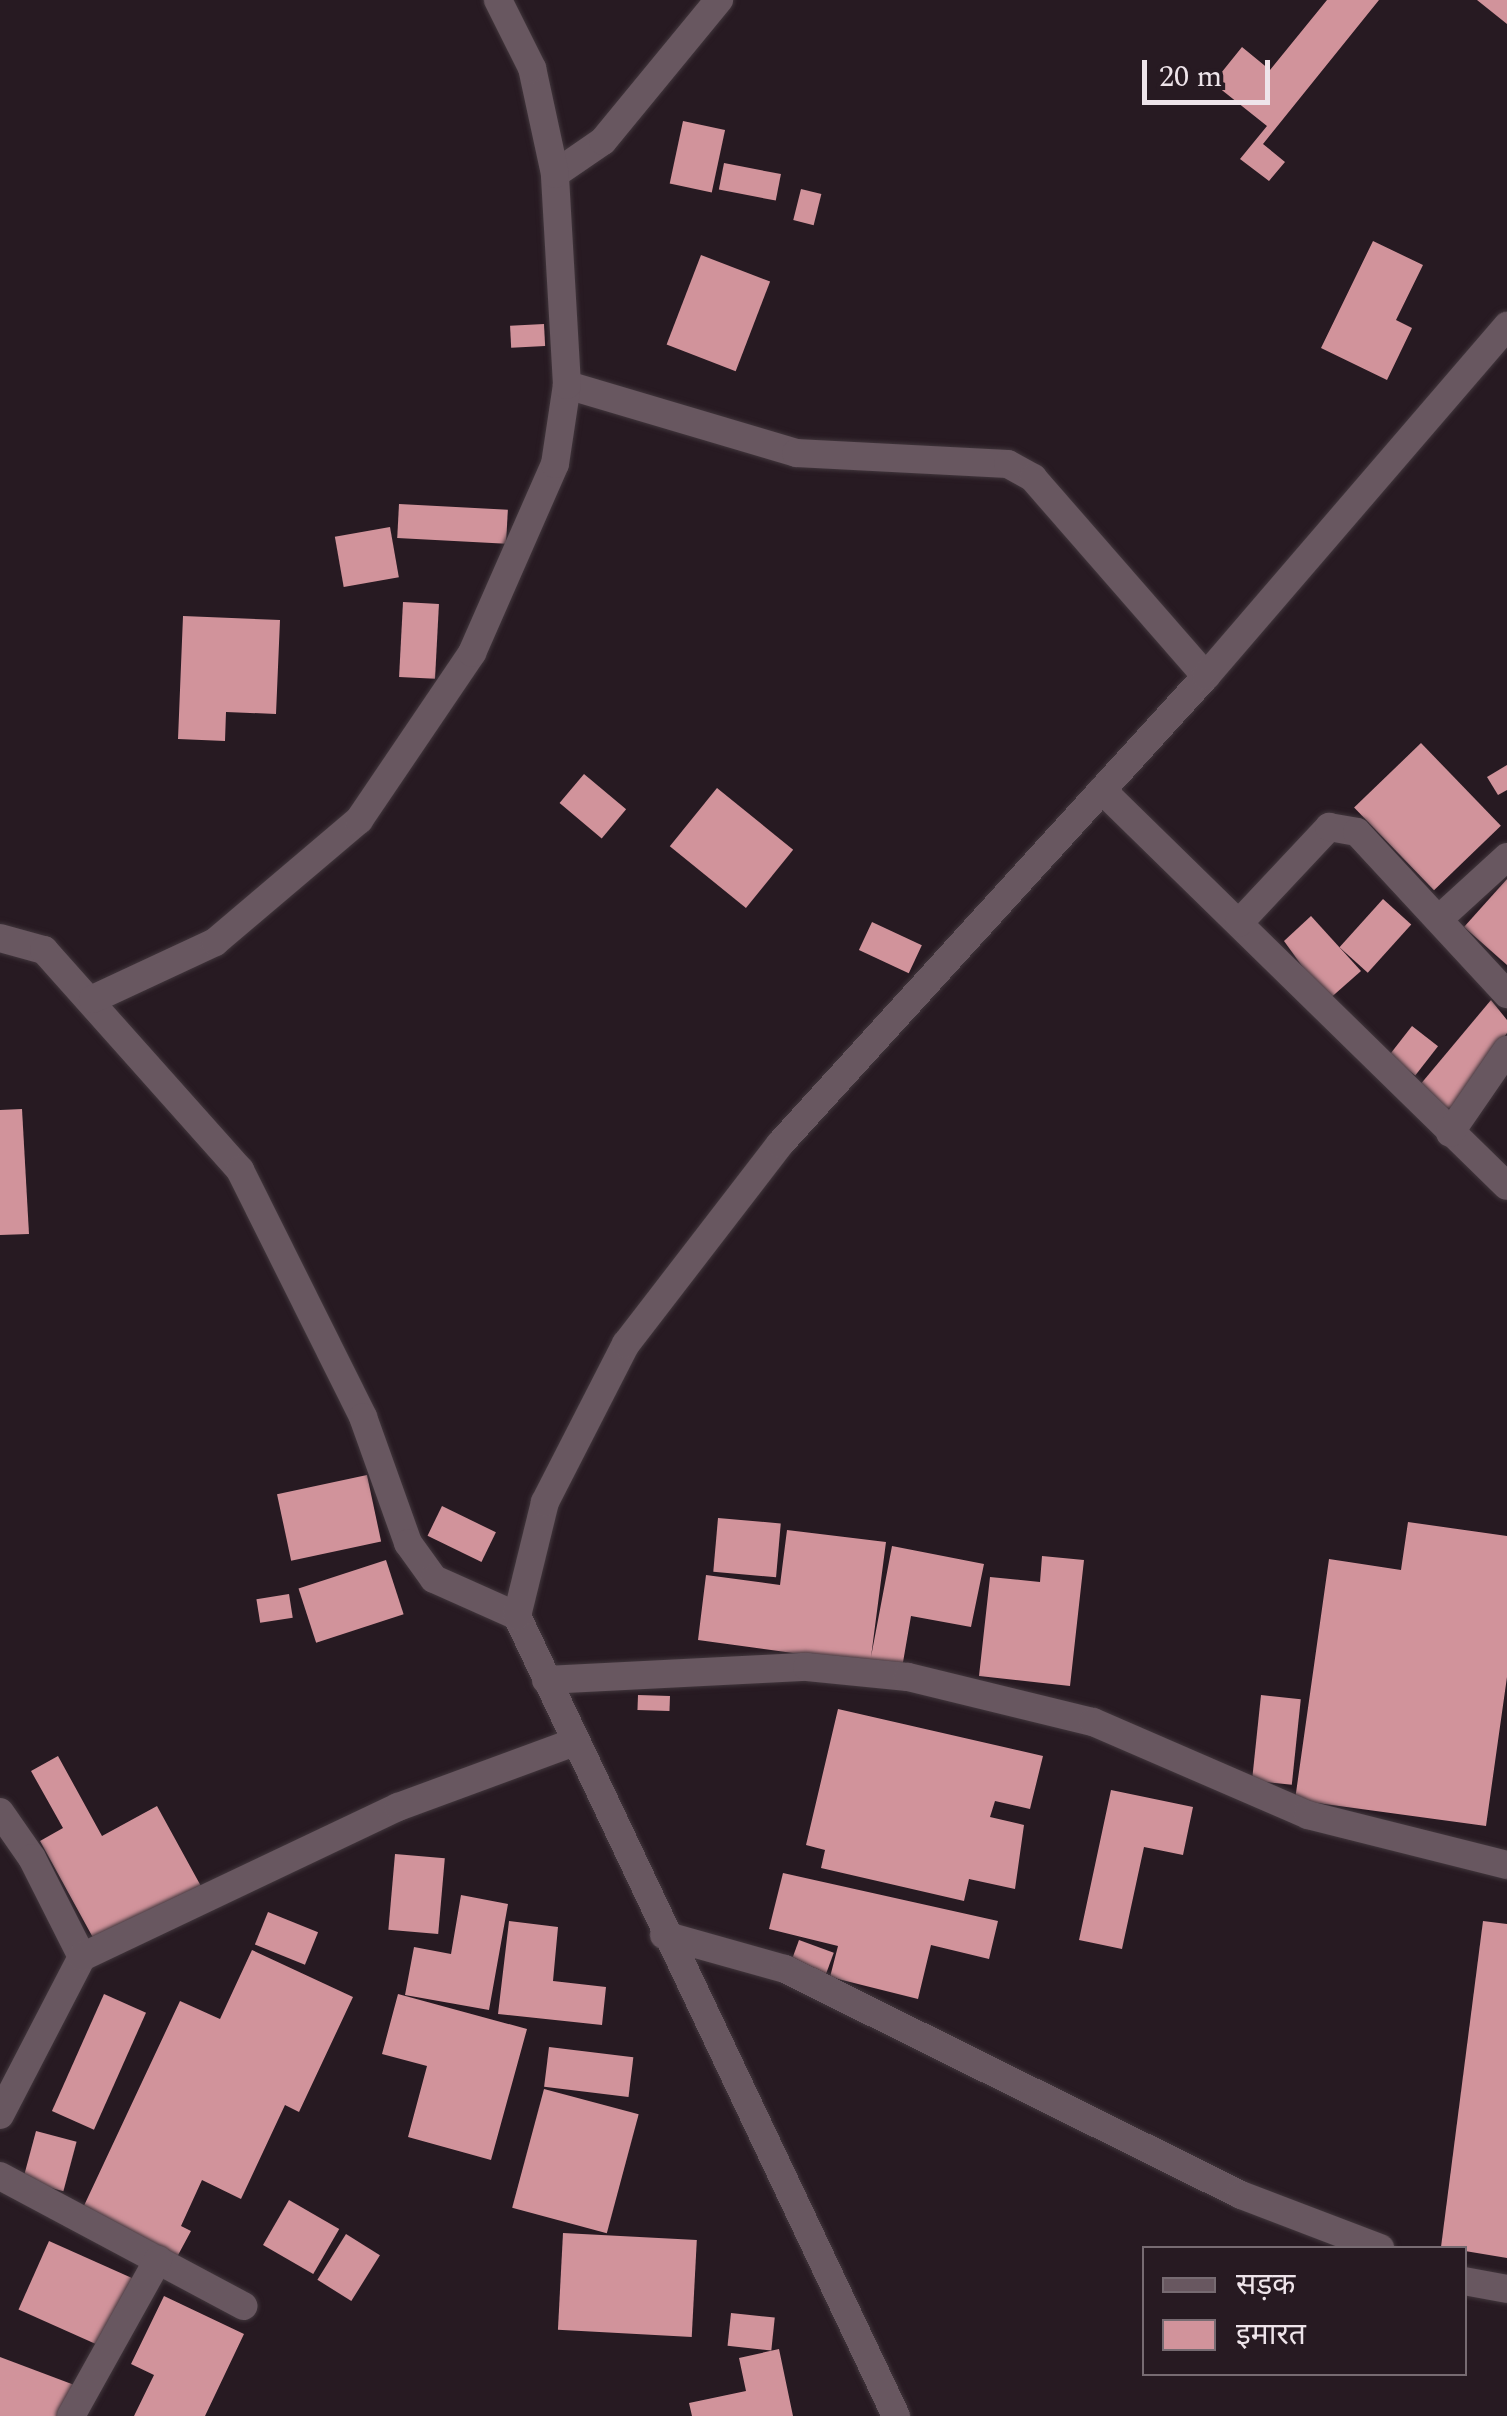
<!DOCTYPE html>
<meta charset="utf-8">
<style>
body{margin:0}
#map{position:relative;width:1507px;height:2416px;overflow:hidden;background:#271a22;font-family:Spectral,"Noto Sans Devanagari",serif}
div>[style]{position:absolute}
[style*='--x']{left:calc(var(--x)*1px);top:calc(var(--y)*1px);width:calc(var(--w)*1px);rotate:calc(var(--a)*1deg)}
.building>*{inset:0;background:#d1939b;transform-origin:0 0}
.roads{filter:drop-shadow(0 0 2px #41363c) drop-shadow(0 0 2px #41363c)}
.minor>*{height:28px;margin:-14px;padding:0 14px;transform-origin:14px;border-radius:14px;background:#685760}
.secondary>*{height:28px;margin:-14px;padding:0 14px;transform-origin:14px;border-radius:14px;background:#685760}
span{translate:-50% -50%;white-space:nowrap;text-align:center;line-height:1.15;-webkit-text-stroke:10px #271a22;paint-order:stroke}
.legend{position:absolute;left:1142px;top:2246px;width:325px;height:130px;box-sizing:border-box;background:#271a22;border:2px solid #776b72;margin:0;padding:12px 18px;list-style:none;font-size:30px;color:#eee4ea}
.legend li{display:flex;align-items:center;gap:20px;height:50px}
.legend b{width:50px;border:2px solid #776b72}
.scale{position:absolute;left:1142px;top:60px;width:128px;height:45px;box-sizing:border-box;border:5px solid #eee4ea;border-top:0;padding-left:12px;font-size:30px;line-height:35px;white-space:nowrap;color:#eee4ea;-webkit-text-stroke:8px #271a22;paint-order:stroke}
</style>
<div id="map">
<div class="building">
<div style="clip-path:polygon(1327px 0,1379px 0,1263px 144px,1285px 162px,1269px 181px,1240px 159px,1267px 126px,1213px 83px,1242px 47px,1270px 70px)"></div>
<div style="clip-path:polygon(1477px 0,1507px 0,1507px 24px)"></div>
<div style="left:683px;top:121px;width:43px;height:64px;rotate:12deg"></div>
<div style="left:724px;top:163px;width:58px;height:27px;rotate:11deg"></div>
<div style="left:801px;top:189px;width:21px;height:32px;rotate:14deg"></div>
<div style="clip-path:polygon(1373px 241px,1423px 265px,1396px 320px,1412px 328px,1387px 380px,1321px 348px)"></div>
<div style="left:701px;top:255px;width:74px;height:96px;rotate:21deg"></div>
<div style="left:544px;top:324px;width:22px;height:34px;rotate:87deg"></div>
<div style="left:399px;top:504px;width:109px;height:34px;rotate:3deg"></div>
<div style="left:390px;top:527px;width:51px;height:56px;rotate:80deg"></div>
<div style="left:403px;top:602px;width:36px;height:75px;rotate:3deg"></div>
<div style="clip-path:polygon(183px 616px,280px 620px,276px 714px,226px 712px,225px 741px,178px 739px)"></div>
<div style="left:1421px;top:743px;width:115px;height:93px;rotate:46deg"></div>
<div style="clip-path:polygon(1507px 765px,1507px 790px,1498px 795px,1487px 777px)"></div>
<div style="left:584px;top:774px;width:55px;height:38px;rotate:40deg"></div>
<div style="left:717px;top:788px;width:98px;height:75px;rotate:39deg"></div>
<div style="clip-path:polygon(1507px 879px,1507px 965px,1464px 927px)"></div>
<div style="left:1383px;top:899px;width:38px;height:65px;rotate:42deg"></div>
<div style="clip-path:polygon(1311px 916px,1361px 971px,1327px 1001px,1284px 941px)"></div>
<div style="left:872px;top:922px;width:55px;height:31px;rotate:25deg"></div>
<div style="clip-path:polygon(1491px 1000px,1507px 1020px,1507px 1033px,1446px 1119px,1414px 1092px)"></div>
<div style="left:1412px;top:1026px;width:33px;height:37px;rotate:38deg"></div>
<div style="clip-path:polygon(22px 1109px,29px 1234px,0 1235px,0 1110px)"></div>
<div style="left:367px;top:1475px;width:68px;height:92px;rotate:78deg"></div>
<div style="left:442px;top:1506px;width:60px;height:33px;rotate:26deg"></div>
<div style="left:718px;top:1518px;width:63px;height:54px;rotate:5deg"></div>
<div style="clip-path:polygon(1408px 1522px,1507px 1536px,1507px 1677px,1486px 1826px,1295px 1800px,1329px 1559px,1401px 1570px)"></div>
<div style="clip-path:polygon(787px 1530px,886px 1542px,871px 1657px,892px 1546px,984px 1564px,971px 1627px,911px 1616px,902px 1668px,698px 1640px,706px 1575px,780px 1585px)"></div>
<div style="clip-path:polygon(1042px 1556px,1084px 1560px,1070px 1686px,979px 1676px,990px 1577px,1040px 1582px)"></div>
<div style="left:386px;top:1560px;width:57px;height:92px;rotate:72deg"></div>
<div style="left:289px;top:1594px;width:24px;height:33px;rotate:81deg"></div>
<div style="left:638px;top:1695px;width:32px;height:15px;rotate:2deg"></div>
<div style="left:1261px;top:1695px;width:40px;height:86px;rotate:6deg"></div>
<div style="clip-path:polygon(838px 1709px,1043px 1756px,1030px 1809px,995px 1801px,990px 1817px,1024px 1825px,1015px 1889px,969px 1879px,964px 1901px,821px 1868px,825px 1850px,806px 1845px)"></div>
<div style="clip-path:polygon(58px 1756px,102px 1836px,157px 1806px,202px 1888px,97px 1945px,40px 1841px,63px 1828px,31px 1771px)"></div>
<div style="clip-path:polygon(1111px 1790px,1193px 1807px,1183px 1855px,1144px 1847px,1122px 1949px,1079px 1940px)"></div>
<div style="left:395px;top:1854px;width:50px;height:76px;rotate:5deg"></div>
<div style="clip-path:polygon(783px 1873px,998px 1921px,989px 1959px,931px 1945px,918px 1999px,830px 1977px,838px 1946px,769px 1929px)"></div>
<div style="clip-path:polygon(461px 1895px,508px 1904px,489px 2010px,405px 1995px,414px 1947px,451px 1954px)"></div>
<div style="left:268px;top:1912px;width:54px;height:35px;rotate:22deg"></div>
<div style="clip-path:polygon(509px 1921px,558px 1927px,553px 1981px,606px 1987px,602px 2025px,498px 2014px)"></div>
<div style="clip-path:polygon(1483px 1921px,1507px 1924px,1507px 2258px,1441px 2247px)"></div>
<div style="left:799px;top:1940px;width:37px;height:26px;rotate:20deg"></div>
<div style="clip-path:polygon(252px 1950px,353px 1997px,299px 2112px,285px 2105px,241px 2199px,202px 2180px,181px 2226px,191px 2231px,177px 2257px,81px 2212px,180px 2001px,220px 2019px)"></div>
<div style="left:104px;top:1994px;width:46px;height:128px;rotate:24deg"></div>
<div style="clip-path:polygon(398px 1994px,527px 2029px,491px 2160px,408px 2137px,427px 2066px,382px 2054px)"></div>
<div style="left:549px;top:2047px;width:85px;height:40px;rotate:7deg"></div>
<div style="left:544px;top:2089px;width:98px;height:123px;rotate:15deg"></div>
<div style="left:36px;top:2131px;width:42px;height:51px;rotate:15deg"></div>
<div style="left:289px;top:2200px;width:58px;height:52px;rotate:30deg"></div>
<div style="left:563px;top:2233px;width:134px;height:97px;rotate:3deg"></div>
<div style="left:346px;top:2234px;width:40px;height:54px;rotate:32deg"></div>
<div style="left:49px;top:2241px;width:95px;height:75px;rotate:24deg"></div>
<div style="clip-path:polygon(164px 2296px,244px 2334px,205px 2416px,134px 2416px,154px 2375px,131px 2364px)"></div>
<div style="left:731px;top:2313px;width:44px;height:33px;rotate:6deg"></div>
<div style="clip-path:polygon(779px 2349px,793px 2416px,692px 2416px,689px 2403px,746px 2391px,739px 2358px)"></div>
<div style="clip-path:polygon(0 2357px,77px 2386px,61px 2416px,0 2416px)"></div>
</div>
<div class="roads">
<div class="minor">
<div style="--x:555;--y:174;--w:58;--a:-34.5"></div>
<div style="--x:603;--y:141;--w:183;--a:-50.6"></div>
<div style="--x:567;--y:385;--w:239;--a:16.5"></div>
<div style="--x:796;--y:453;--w:212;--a:3"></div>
<div style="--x:1008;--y:464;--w:29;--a:29"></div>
<div style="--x:1033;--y:478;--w:263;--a:48.9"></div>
<div style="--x:1102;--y:790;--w:566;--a:44.36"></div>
<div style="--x:1439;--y:919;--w:92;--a:-42.4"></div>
<div style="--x:1239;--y:923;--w:132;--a:-46.8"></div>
<div style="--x:1329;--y:827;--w:28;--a:10"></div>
<div style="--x:1357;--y:832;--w:221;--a:47.2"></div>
<div style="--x:0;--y:938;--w:46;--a:15.3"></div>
<div style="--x:44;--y:950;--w:295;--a:48.3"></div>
<div style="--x:240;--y:1170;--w:276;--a:63.5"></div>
<div style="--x:363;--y:1417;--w:134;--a:70.3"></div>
<div style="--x:408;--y:1543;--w:44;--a:54.2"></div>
<div style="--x:434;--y:1579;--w:91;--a:24"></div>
<div style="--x:93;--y:999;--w:135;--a:-25"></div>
<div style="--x:215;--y:942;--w:189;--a:-40.3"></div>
<div style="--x:359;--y:820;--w:202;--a:-55.9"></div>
<div style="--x:472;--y:653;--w:206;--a:-66.3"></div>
<div style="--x:555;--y:464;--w:80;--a:-81.4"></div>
<div style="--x:567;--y:385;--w:211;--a:-93.3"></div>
<div style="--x:555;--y:174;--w:108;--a:-102.2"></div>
<div style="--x:532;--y:68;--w:76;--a:-116.6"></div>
<div style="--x:1450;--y:1133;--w:101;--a:-55.5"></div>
<div style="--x:546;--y:1680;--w:261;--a:-2.9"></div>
<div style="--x:807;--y:1667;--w:101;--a:5.7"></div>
<div style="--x:908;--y:1677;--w:190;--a:13.7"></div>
<div style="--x:1093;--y:1722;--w:234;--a:23.4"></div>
<div style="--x:1308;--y:1815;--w:205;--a:14.1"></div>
<div style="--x:0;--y:1812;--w:56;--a:55.2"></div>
<div style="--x:32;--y:1858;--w:111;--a:63.2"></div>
<div style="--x:664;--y:1935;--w:126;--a:15.7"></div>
<div style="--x:785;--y:1969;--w:509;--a:26.36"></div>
<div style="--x:1241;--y:2195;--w:149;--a:20.9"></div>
<div style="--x:0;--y:2115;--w:178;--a:-62.6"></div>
<div style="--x:82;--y:1957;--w:350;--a:-25.4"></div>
<div style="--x:398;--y:1807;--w:189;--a:-20.2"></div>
<div style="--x:0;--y:2176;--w:276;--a:28.1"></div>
<div style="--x:1464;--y:2281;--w:44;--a:10.5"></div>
<div style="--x:71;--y:2416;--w:179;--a:-60.9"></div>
</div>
<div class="secondary">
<div style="--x:896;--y:2416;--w:885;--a:-115.35"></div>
<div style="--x:517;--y:1616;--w:117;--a:-76.2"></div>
<div style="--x:545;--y:1502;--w:178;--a:-62.9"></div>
<div style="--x:626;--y:1344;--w:252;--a:-52.4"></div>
<div style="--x:780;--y:1144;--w:633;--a:-47.69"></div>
<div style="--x:1206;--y:676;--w:462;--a:-49.3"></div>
</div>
</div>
<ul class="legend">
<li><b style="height:12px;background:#685760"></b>सड़क</li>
<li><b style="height:28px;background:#d1939b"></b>इमारत</li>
</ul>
<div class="scale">20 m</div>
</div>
